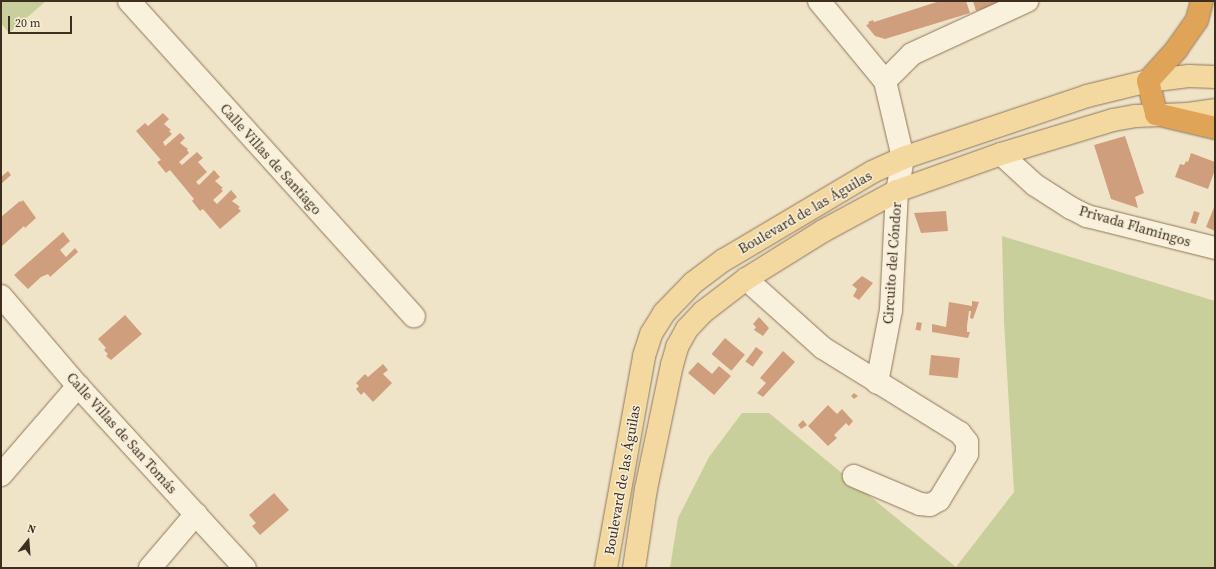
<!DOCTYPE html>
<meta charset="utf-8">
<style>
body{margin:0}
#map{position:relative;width:1216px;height:569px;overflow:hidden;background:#f0e4c8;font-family:"Source Serif 4",serif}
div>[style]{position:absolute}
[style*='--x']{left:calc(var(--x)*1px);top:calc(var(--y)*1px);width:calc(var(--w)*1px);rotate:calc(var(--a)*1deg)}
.green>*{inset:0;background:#c9cf9b}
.building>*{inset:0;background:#cf9f7d;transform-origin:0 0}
.roads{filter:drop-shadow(0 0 1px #8d765c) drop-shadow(0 0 1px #8d765c)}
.minor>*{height:22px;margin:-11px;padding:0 11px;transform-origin:11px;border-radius:11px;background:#faf1dc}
.major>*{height:22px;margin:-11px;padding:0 11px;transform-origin:11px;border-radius:11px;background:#f3d9a0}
.highway>*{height:22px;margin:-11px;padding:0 11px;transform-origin:11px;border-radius:11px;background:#e0a458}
span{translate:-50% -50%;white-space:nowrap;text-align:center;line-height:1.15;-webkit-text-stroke:3px #f7eed8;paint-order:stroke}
.street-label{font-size:14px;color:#3d2e20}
.frame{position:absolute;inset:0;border:2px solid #3d2e20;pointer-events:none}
.north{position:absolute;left:8px;top:521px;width:40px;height:40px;-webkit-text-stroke:3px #f7eed8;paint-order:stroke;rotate:17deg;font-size:11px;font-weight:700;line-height:16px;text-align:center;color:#3d2e20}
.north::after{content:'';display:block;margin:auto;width:14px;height:18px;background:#3d2e20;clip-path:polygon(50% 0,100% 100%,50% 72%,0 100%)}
.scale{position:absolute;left:8px;top:16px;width:64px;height:18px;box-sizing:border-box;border:2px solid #3d2e20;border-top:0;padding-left:5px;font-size:12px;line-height:14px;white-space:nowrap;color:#3d2e20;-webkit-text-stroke:3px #f7eed8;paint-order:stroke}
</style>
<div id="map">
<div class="green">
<div style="clip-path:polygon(1px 1px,46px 1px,9px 33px,1px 23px)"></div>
<div style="clip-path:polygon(1002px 236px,1215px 301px,1215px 568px,670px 568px,678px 518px,709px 457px,742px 413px,769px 413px,956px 567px,1014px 492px,1004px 322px)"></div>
</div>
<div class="building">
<div style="clip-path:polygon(940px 1px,966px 1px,970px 13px,885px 39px,875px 36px,866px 25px,869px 24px,868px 22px,873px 20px,874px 22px)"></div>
<div style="clip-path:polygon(973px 1px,1005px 1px,976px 11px)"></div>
<div style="clip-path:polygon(163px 113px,169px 119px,164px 124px,171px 130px,169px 131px,172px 134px,163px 142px,165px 146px,180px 133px,185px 138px,180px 143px,188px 149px,187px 150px,189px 153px,179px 162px,182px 165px,197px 152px,203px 158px,198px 162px,207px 172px,196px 182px,199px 185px,214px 170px,220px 177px,215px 181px,223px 188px,221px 189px,223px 191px,213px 200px,217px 204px,231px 190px,237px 197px,232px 201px,240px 207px,238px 208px,241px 211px,220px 229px,203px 209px,200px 211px,192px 201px,194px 199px,170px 170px,166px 173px,157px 162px,161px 160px,136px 131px,145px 123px,148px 126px)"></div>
<div style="clip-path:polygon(1125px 136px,1144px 193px,1135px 197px,1138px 208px,1111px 199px,1094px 145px)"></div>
<div style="clip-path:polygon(1191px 153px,1215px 162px,1215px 170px,1208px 189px,1175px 177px,1180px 164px,1184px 165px,1186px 161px,1188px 162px)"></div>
<div style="clip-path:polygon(8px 171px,11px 175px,1px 184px,1px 177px)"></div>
<div style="clip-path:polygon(23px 200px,36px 218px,25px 228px,24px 226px,1px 247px,1px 217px,20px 201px,21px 202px)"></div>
<div style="clip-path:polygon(1215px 205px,1215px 231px,1206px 227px)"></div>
<div style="clip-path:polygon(946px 211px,948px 231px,921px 233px,914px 213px)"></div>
<div style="left:1194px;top:211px;width:6px;height:12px;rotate:18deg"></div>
<div style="clip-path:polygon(63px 232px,70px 241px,60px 250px,66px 257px,75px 248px,78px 252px,50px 277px,48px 274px,41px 277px,28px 289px,14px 275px)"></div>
<div style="clip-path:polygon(862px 276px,873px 283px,859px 300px,853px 296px,857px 289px,852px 285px)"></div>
<div style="clip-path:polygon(972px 301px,979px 302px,973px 319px,970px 318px,971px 311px,969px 311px,967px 326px,967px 332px,970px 332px,968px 338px,932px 332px,932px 324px,946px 327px,949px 302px,972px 306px)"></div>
<div style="clip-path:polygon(125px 315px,142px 334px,111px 360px,106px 356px,108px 354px,104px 350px,106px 348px,98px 339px)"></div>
<div style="clip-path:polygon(759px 317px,769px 328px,763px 336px,754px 330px,756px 327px,753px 324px)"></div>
<div style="left:917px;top:322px;width:5px;height:8px;rotate:11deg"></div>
<div style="left:725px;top:338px;width:26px;height:21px;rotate:40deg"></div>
<div style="left:756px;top:347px;width:9px;height:18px;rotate:36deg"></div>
<div style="clip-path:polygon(783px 351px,795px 362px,763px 397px,757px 393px,766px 383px,760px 378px)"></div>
<div style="left:931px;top:355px;width:29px;height:20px;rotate:6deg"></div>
<div style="clip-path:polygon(698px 362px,712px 374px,719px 366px,731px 376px,714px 395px,688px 373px)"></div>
<div style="clip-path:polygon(383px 364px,388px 370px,383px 374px,392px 383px,373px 402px,364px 392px,361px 395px,356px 389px,359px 386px,356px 383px,365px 374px,368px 377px)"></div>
<div style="clip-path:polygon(854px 393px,858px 396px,854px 399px,851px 396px)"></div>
<div style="clip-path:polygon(828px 405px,837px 414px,842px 409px,853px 421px,849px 426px,846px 423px,834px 435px,837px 438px,828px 446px,808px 426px)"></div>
<div style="clip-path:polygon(803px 420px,807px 425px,801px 429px,798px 425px)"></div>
<div style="clip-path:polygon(274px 493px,289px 510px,260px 535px,252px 526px,256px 523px,249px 515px)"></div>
</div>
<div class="roads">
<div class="minor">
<div style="--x:129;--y:1;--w:425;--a:47.9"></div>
<div style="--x:819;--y:1;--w:104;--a:50.5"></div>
<div style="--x:885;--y:81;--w:79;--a:76.8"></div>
<div style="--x:903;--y:158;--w:34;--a:100"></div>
<div style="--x:897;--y:191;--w:119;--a:92.9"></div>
<div style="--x:891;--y:310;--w:74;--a:100.9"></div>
<div style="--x:885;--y:81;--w:38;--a:-45"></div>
<div style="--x:912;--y:54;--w:127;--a:-24.7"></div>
<div style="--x:1001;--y:154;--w:46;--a:42.4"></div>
<div style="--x:1035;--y:185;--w:43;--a:32.6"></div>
<div style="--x:1071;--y:208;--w:18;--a:27"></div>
<div style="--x:1087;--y:216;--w:132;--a:14"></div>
<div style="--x:746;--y:279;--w:103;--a:41.9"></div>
<div style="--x:823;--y:348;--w:161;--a:31.8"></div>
<div style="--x:960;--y:433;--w:11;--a:52"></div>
<div style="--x:967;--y:442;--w:12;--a:90"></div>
<div style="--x:967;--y:454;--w:54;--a:121.3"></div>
<div style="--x:939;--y:500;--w:10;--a:151"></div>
<div style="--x:930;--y:505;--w:10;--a:-174"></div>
<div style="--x:920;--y:504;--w:72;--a:-157"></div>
<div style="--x:1;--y:296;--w:118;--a:49.5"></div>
<div style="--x:78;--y:386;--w:247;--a:47.5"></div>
<div style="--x:1;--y:475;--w:118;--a:-49.1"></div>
<div style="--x:150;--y:568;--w:71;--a:-49.6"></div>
</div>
<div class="major">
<div style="--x:606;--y:568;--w:215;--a:-79.8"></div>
<div style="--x:644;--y:356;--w:23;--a:-72"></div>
<div style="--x:651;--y:334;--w:25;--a:-58"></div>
<div style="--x:664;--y:313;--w:42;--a:-46"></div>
<div style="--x:693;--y:283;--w:39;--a:-37"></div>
<div style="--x:724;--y:260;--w:172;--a:-30.7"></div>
<div style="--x:872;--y:172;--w:34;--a:-24"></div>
<div style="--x:903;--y:158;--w:194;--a:-18.6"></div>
<div style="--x:1087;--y:96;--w:63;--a:-13.8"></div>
<div style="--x:1148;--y:81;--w:41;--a:-7"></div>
<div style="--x:1189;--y:76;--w:26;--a:2"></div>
<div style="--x:634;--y:568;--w:80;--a:-81.4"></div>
<div style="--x:646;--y:489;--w:127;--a:-78.2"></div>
<div style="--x:672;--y:365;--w:19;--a:-74"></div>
<div style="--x:677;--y:347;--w:21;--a:-61"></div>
<div style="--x:687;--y:329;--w:23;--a:-47"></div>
<div style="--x:703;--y:312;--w:54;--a:-37.5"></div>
<div style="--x:746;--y:279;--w:91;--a:-31.9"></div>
<div style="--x:823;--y:231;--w:84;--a:-28.4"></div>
<div style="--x:897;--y:191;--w:110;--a:-19.6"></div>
<div style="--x:1001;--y:154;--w:117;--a:-16.9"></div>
<div style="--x:1113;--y:120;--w:22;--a:-10"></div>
<div style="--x:1135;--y:116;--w:53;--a:-2.2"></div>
<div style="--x:1188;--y:114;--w:27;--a:-8"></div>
</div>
<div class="highway">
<div style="--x:1202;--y:1;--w:20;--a:105"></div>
<div style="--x:1197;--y:20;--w:35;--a:125"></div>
<div style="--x:1177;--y:49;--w:43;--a:132.2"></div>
<div style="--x:1148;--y:81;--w:34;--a:76"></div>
<div style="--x:1156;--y:114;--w:61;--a:13.3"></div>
</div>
</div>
<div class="street-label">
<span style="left:271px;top:159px;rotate:48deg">Calle Villas de Santiago</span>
<span style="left:805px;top:212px;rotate:-30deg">Boulevard de las Águilas</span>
<span style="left:1135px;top:226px;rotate:16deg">Privada Flamingos</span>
<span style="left:892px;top:263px;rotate:-86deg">Circuito del Cóndor</span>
<span style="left:122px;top:433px;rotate:48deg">Calle Villas de San Tomás</span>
<span style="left:622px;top:480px;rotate:-80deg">Boulevard de las Águilas</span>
</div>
<div class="frame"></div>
<div class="north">N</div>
<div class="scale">20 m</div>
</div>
